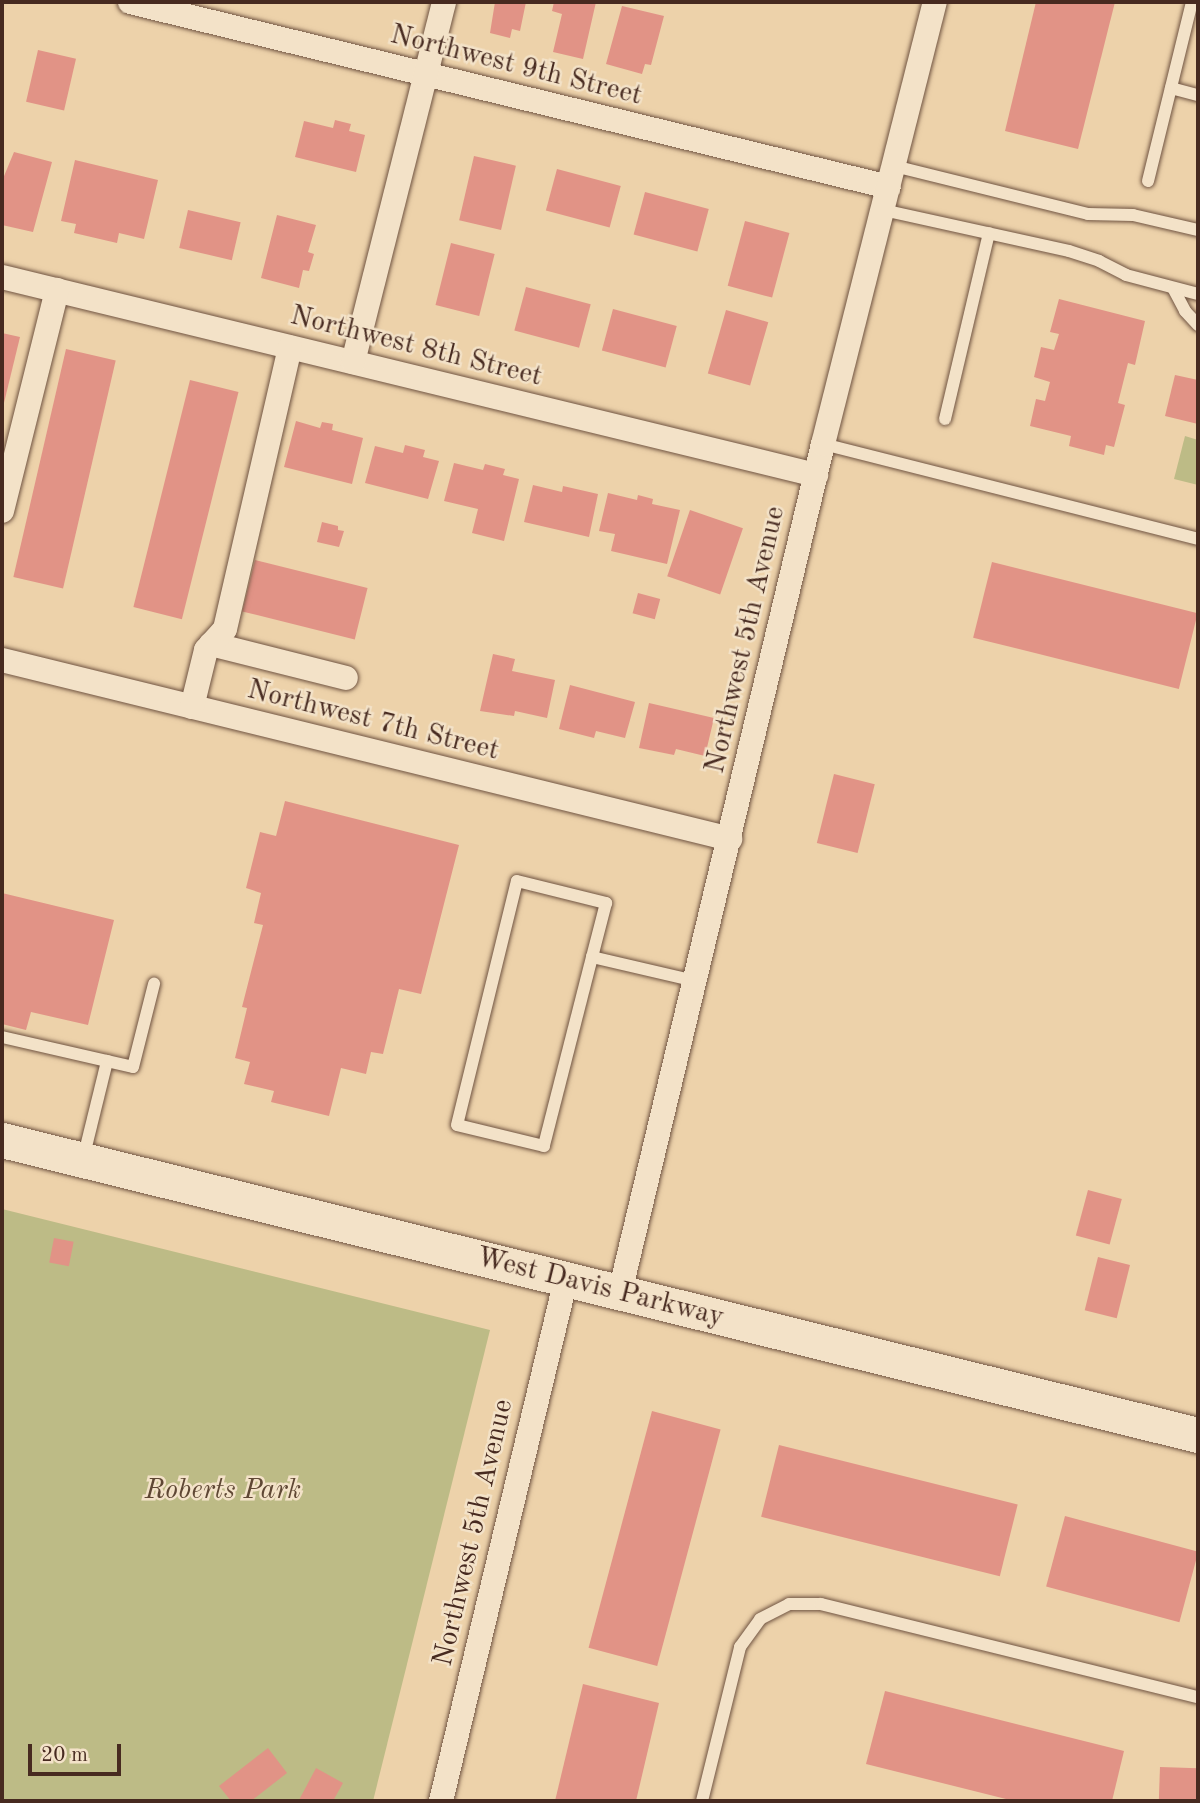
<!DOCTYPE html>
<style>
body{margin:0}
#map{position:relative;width:1200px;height:1803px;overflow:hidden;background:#edd2aa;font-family:"Old Standard TT",serif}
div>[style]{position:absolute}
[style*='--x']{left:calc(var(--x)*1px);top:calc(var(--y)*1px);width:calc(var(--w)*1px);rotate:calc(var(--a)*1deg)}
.green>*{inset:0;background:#bdbb86}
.building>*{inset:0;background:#e19386;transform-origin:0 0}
.roads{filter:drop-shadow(0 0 2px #705442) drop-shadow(0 0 2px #705442)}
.lane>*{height:12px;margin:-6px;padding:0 6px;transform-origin:6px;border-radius:6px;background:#f3e2c8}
.street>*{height:24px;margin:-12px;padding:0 12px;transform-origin:12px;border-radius:12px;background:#f3e2c8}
.secondary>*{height:35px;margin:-17.5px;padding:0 17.5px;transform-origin:17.5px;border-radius:17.5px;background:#f3e2c8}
span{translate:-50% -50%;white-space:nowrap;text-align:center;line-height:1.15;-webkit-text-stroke:5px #f3e2c8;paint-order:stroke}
.street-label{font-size:28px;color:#472a20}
.park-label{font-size:28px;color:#5f4734;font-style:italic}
.frame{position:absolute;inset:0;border:4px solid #472a20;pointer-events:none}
.scale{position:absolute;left:28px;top:1744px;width:93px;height:32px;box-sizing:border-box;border:4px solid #472a20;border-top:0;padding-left:9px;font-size:21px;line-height:24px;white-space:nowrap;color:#472a20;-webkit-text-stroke:5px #f3e2c8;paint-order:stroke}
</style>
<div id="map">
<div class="green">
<div style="clip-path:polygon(1185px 436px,1198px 440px,1198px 485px,1174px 479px)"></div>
<div style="clip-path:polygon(2px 1209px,490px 1330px,373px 1801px,2px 1801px)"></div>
</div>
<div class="building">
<div style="clip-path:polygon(495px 2px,526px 2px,520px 31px,512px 29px,510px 38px,490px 33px)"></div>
<div style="clip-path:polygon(554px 2px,596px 2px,583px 59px,553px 52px,562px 14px,552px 11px)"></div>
<div style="clip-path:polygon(1036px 2px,1115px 2px,1078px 149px,1005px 131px)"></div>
<div style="clip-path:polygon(622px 6px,664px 16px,651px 65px,645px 64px,642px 74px,606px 64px)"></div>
<div style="left:38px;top:50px;width:39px;height:53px;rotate:13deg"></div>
<div style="clip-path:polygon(335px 120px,351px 124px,349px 131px,365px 135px,356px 172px,295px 157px,304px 121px,333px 128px)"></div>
<div style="clip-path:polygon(14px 152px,52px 162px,33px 232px,2px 225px,4px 188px,2px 181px)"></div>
<div style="left:474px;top:156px;width:43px;height:66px;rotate:13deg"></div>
<div style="clip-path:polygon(75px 160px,158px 180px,144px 239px,119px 233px,117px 243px,74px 233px,76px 224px,61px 221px)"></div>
<div style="left:557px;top:169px;width:66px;height:43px;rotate:15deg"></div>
<div style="left:645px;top:192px;width:66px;height:44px;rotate:15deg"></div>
<div style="left:188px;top:210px;width:54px;height:39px;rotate:13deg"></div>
<div style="clip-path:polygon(277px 215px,316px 225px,308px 252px,314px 254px,309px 271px,303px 270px,299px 288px,261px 278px)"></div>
<div style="left:745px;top:221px;width:46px;height:67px;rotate:15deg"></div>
<div style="left:451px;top:243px;width:45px;height:64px;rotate:14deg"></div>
<div style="left:526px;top:287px;width:67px;height:45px;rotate:15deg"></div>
<div style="clip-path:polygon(1059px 299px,1145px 321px,1135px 365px,1128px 363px,1118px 403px,1125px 405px,1114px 447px,1106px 445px,1104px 455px,1069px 446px,1071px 436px,1030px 426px,1036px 399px,1045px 401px,1050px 382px,1034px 377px,1041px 347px,1054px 350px,1059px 334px,1050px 332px)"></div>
<div style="left:613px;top:309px;width:66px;height:43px;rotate:15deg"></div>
<div style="left:726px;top:310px;width:44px;height:66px;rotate:16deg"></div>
<div style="clip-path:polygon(2px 333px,20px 337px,3px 407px,2px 407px)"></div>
<div style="left:66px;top:349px;width:51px;height:234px;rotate:13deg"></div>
<div style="clip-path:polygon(1175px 375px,1198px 380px,1198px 424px,1165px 416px)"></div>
<div style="left:190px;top:380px;width:50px;height:234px;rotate:14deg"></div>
<div style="clip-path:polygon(296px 421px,320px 428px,322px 422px,333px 424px,332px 430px,363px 438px,352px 484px,284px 467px)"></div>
<div style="clip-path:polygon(405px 445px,425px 450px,423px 457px,439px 461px,428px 499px,365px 483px,375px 446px,403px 453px)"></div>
<div style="clip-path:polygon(454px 463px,483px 470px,485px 464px,505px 469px,503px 475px,519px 479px,504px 541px,472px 533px,478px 509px,444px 501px)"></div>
<div style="clip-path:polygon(533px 485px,562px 492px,563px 486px,598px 494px,589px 537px,524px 522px)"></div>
<div style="clip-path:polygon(608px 493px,637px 500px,638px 495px,653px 499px,652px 504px,680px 510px,667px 564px,611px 551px,615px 534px,599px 531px)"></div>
<div style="left:690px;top:510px;width:56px;height:70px;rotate:19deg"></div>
<div style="clip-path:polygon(322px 522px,338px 526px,338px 530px,344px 531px,339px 547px,317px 542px)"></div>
<div style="left:255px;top:560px;width:116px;height:53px;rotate:14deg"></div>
<div style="left:992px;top:562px;width:212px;height:78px;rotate:14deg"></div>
<div style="left:638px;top:593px;width:23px;height:21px;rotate:15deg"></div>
<div style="clip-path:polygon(493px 654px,515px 659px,512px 671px,555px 680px,547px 718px,515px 711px,514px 716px,480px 711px)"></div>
<div style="clip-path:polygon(570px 685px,635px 702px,625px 738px,596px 731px,594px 738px,559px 729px)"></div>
<div style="clip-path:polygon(649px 703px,714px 718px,705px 756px,676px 749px,674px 755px,639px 748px)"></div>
<div style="left:834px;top:774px;width:42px;height:71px;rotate:14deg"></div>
<div style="clip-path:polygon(285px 801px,459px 845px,421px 994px,399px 989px,383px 1054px,371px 1052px,366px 1074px,341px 1068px,329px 1116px,271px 1102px,274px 1091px,244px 1084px,250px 1062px,235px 1058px,247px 1008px,242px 1007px,263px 925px,254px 923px,261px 893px,246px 888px,260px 832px,276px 836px)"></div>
<div style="clip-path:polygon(2px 893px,114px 920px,88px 1025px,31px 1012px,26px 1030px,2px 1024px)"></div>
<div style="left:1088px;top:1190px;width:35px;height:47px;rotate:15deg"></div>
<div style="left:54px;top:1238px;width:20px;height:25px;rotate:11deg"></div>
<div style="left:1098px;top:1257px;width:33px;height:55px;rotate:14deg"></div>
<div style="left:652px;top:1411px;width:71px;height:245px;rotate:15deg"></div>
<div style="left:779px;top:1445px;width:246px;height:74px;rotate:14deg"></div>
<div style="left:1065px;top:1516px;width:138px;height:73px;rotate:15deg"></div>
<div style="clip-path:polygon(583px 1684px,659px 1703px,636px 1801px,555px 1801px)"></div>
<div style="clip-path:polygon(885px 1691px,1124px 1751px,1112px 1801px,1014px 1801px,866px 1764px)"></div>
<div style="clip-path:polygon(268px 1748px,287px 1773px,251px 1801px,231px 1801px,219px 1786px)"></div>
<div style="left:1160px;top:1767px;width:38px;height:34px;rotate:2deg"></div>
<div style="clip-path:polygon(316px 1768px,343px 1783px,333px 1801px,299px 1800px)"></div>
</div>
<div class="roads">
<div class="lane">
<div style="--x:1171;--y:88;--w:28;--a:15"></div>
<div style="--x:894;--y:166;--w:200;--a:13.9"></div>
<div style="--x:1088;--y:214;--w:45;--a:1.3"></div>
<div style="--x:1133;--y:215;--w:67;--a:13"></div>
<div style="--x:1148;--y:181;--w:184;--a:-76.2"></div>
<div style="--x:883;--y:210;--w:190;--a:12.4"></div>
<div style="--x:1069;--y:251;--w:32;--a:18"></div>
<div style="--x:1099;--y:261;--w:30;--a:27"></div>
<div style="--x:1126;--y:275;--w:74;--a:14.8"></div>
<div style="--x:1173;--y:288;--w:26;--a:62"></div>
<div style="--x:1185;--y:311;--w:19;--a:47"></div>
<div style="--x:945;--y:419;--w:191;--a:-76.7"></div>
<div style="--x:823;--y:444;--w:387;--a:14.2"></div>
<div style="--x:592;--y:957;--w:195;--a:104.3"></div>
<div style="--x:544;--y:1146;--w:89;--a:-166.4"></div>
<div style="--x:457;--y:1125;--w:251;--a:-76.2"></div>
<div style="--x:517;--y:881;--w:92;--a:13.9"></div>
<div style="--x:606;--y:903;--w:56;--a:104.5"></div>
<div style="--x:592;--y:957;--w:106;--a:13.1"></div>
<div style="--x:2;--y:1037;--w:134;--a:12.9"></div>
<div style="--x:133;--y:1067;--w:86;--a:-75.8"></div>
<div style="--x:83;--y:1159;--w:101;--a:-76.2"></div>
<div style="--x:702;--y:1801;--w:159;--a:-76.1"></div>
<div style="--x:740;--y:1647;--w:34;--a:-54"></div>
<div style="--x:760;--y:1619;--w:33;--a:-27"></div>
<div style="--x:789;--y:1604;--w:32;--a:0"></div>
<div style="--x:821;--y:1604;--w:388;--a:13.9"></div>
</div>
<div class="street">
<div style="--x:130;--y:2;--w:781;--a:13.7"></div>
<div style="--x:2;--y:277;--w:838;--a:13.67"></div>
<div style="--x:353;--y:362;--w:371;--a:-75.8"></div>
<div style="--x:2;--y:511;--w:228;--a:-76"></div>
<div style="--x:211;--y:644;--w:139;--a:14.1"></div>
<div style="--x:2;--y:660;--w:750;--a:13.81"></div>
<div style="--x:192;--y:707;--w:59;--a:-76.2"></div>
<div style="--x:206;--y:650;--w:28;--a:-48"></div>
<div style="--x:225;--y:629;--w:289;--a:-77"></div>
<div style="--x:620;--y:1292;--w:872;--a:-76.54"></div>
<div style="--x:823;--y:444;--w:456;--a:-75.8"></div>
<div style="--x:441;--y:1801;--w:537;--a:-76.53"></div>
</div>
<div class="secondary">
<div style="--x:2;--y:1140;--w:1232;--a:13.86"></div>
</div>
</div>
<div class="street-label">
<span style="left:516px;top:66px;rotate:14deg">Northwest 9th Street</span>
<span style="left:416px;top:347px;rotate:14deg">Northwest 8th Street</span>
<span style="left:746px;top:640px;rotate:-77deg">Northwest 5th Avenue</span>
<span style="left:373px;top:721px;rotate:14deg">Northwest 7th Street</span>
<span style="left:600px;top:1288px;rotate:14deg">West Davis Parkway</span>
<span style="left:474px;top:1533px;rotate:-77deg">Northwest 5th Avenue</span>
</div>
<div class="park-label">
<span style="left:223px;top:1491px">Roberts Park</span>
</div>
<div class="frame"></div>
<div class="scale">20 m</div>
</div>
